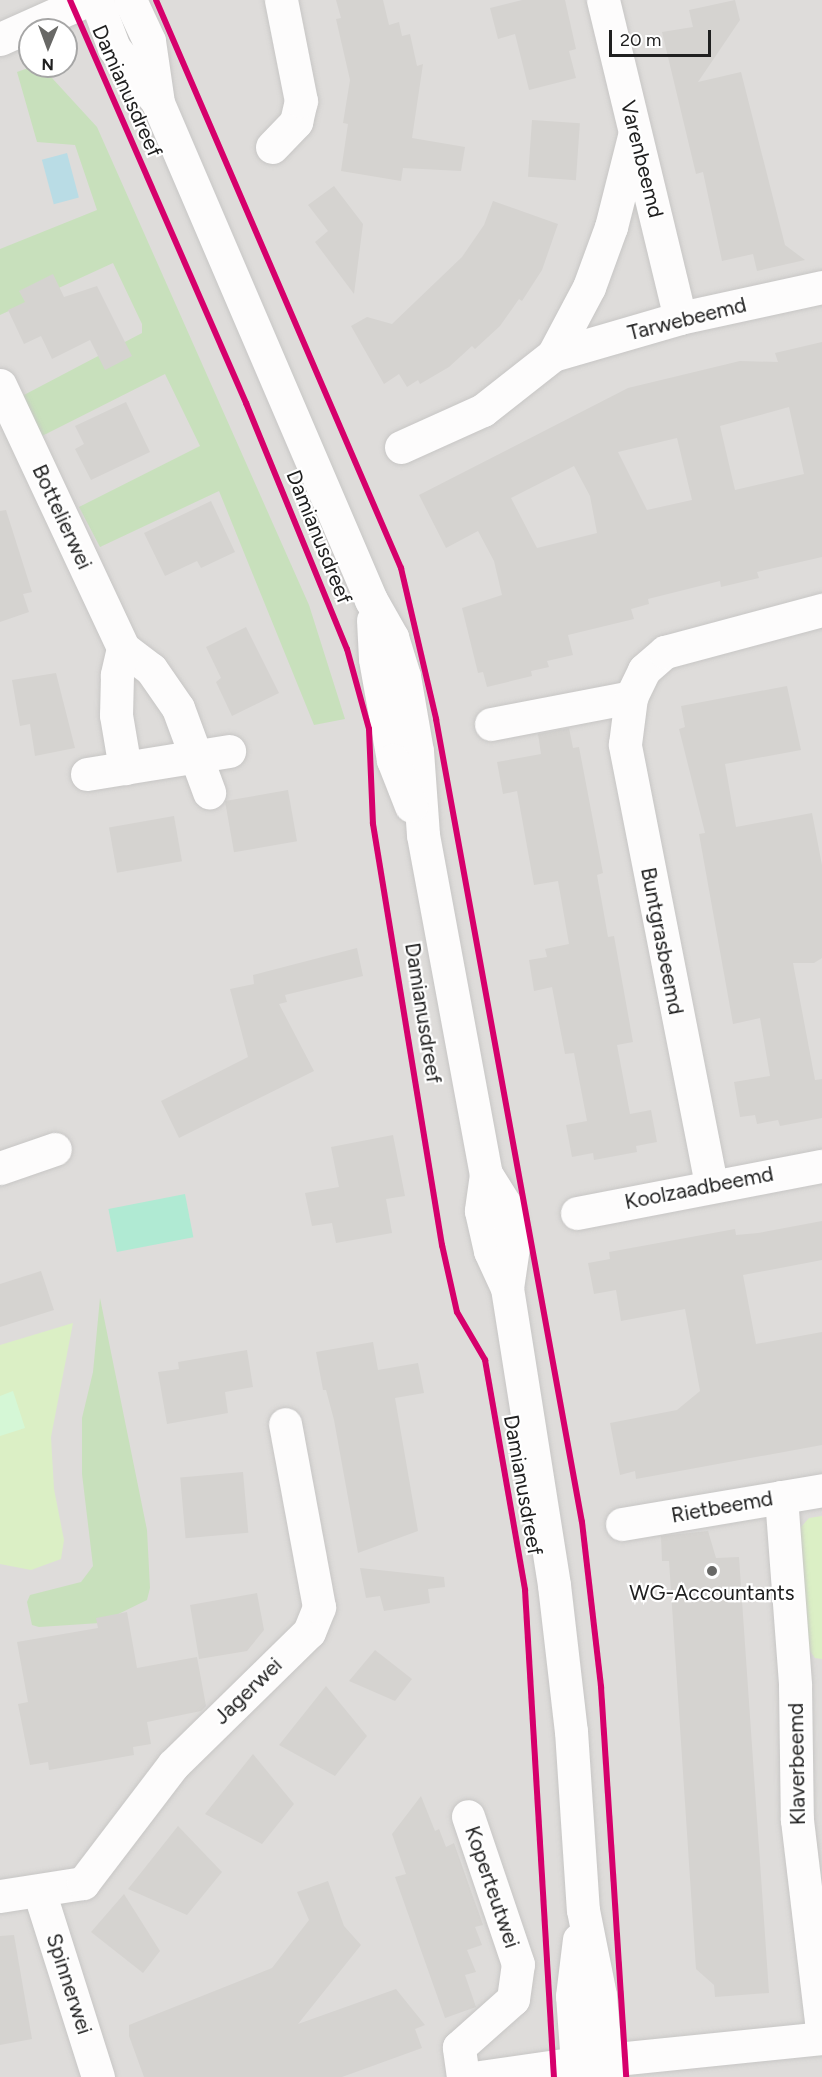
<!DOCTYPE html>
<style>
body{margin:0}
#map{position:relative;width:822px;height:2077px;overflow:hidden;background:#efede9;font-family:Figtree,sans-serif}
div>[style]{position:absolute}
[style*='--x']{left:calc(var(--x)*1px);top:calc(var(--y)*1px);width:calc(var(--w)*1px);rotate:calc(var(--a)*1deg)}
.residential>*{inset:0;background:#dedcda}
.grass>*{inset:0;background:#dbefc5}
.forest>*{inset:0;background:#c8e0bc}
.park>*{inset:0;background:#d5f7d6}
.pitch>*{inset:0;background:#b0ead3;transform-origin:0 0}
.water>*{inset:0;background:#b9dce5;transform-origin:0 0}
.building>*{inset:0;background:#d5d3d0;transform-origin:0 0}
.roads{filter:drop-shadow(0 0 2px #c7c6c5) drop-shadow(0 0 2px #c7c6c5)}
.minor>*{height:33px;margin:-16.5px;padding:0 16.5px;transform-origin:16.5px;border-radius:16.5px;background:#fdfcfc}
.cycleway>*{height:6px;margin:-3px;padding:0 3px;transform-origin:3px;border-radius:3px;background:#d6006c}
.dots>*{width:16px;height:16px;translate:-50% -50%;box-sizing:border-box;border:3px solid #fff;border-radius:50%}
span{translate:-50% -50%;white-space:nowrap;text-align:center;line-height:1.15;-webkit-text-stroke:4.5px #fff;paint-order:stroke}
.street-label{font-size:21px;color:#202020}
.poi-label{font-size:21px;color:#202020}
.north{position:absolute;left:18px;top:18px;width:60px;height:60px;box-sizing:border-box;background:#fff;border:2px solid #a6a6a6;border-radius:50%;rotate:181deg;font-size:16px;font-weight:700;line-height:24px;text-align:center;color:#202020}
.north::after{content:'';display:block;margin:auto;width:21px;height:27px;background:#686866;clip-path:polygon(50% 0,100% 100%,50% 72%,0 100%)}
.scale{position:absolute;left:609px;top:30px;width:102px;height:27px;box-sizing:border-box;border:3px solid #202020;border-top:0;padding-left:8px;font-size:18px;line-height:21px;white-space:nowrap;color:#202020;-webkit-text-stroke:4px #fff;paint-order:stroke}
</style>
<div id="map">
<div class="residential">
<div style="clip-path:polygon(evenodd,0 0,822px 0,822px 2077px,0 2077px,0 0,30px 30px,66px 30px,66px 66px,30px 66px,30px 30px)"></div>
</div>
<div class="grass">
<div style="clip-path:polygon(73px 1323px,51px 1437px,54px 1489px,64px 1540px,61px 1559px,31px 1570px,0 1564px,0 1345px)"></div>
<div style="clip-path:polygon(822px 1516px,822px 1659px,815px 1658px,807px 1647px,798px 1544px,801px 1527px,809px 1518px)"></div>
</div>
<div class="forest">
<div style="clip-path:polygon(34px 66px,41px 66px,97px 127px,309px 605px,345px 719px,314px 725px,219px 491px,100px 547px,79px 507px,200px 446px,165px 374px,42px 436px,22px 396px,142px 333px,142px 324px,113px 263px,0 315px,0 249px,97px 210px,75px 145px,37px 142px,17px 72px)"></div>
<div style="clip-path:polygon(100px 1298px,147px 1530px,150px 1588px,147px 1600px,100px 1623px,39px 1627px,32px 1625px,27px 1602px,30px 1595px,81px 1582px,93px 1566px,82px 1474px,82px 1418px,93px 1372px)"></div>
</div>
<div class="park">
<div style="clip-path:polygon(13px 1391px,25px 1428px,0 1436px,0 1396px)"></div>
</div>
<div class="pitch">
<div style="left:185px;top:1194px;width:44px;height:78px;rotate:79deg"></div>
</div>
<div class="water">
<div style="left:67px;top:153px;width:46px;height:26px;rotate:75deg"></div>
</div>
<div class="building">
<div style="clip-path:polygon(336px 0,383px 0,389px 25px,399px 22px,402px 36px,410px 34px,417px 66px,423px 64px,412px 138px,465px 147px,461px 171px,403px 168px,401px 181px,341px 171px,348px 124px,343px 123px,350px 80px,336px 19px,341px 18px)"></div>
<div style="clip-path:polygon(522px 0,565px 0,576px 49px,569px 51px,576px 78px,529px 90px,515px 34px,498px 39px,490px 8px)"></div>
<div style="clip-path:polygon(735px 0,740px 20px,698px 82px,741px 72px,785px 245px,805px 260px,757px 271px,753px 254px,722px 261px,703px 172px,696px 174px,662px 32px,693px 27px,689px 10px)"></div>
<div style="left:532px;top:120px;width:48px;height:57px;rotate:4deg"></div>
<div style="clip-path:polygon(334px 186px,363px 224px,354px 294px,315px 242px,328px 231px,308px 205px)"></div>
<div style="clip-path:polygon(493px 201px,558px 224px,542px 270px,522px 301px,519px 299px,500px 326px,475px 349px,472px 346px,449px 367px,420px 384px,418px 380px,407px 387px,399px 374px,384px 384px,351px 326px,367px 317px,392px 324px,462px 257px,484px 225px)"></div>
<div style="clip-path:polygon(53px 274px,64px 297px,97px 286px,132px 356px,105px 370px,90px 340px,52px 359px,41px 336px,24px 344px,8px 310px,25px 302px,19px 291px)"></div>
<div style="clip-path:polygon(evenodd,822px 342px,822px 557px,757px 572px,759px 578px,721px 587px,720px 581px,648px 599px,649px 604px,631px 609px,634px 619px,568px 635px,573px 655px,547px 661px,549px 667px,531px 671px,532px 676px,487px 687px,483px 672px,478px 673px,462px 608px,502px 595px,494px 561px,478px 531px,446px 548px,419px 495px,628px 388px,740px 361px,778px 362px,775px 353px,822px 342px,789px 407px,804px 474px,735px 490px,720px 426px,789px 407px,822px 342px,677px 438px,692px 500px,647px 510px,618px 452px,677px 438px,822px 342px,574px 466px,590px 496px,597px 533px,537px 548px,511px 498px,574px 466px)"></div>
<div style="clip-path:polygon(126px 402px,150px 452px,91px 480px,75px 449px,84px 444px,75px 426px)"></div>
<div style="clip-path:polygon(211px 501px,235px 552px,201px 568px,197px 561px,165px 576px,144px 533px)"></div>
<div style="clip-path:polygon(6px 510px,32px 592px,23px 594px,29px 612px,0 622px,0 511px)"></div>
<div style="clip-path:polygon(246px 627px,279px 693px,232px 716px,216px 682px,221px 678px,206px 647px)"></div>
<div style="clip-path:polygon(56px 673px,75px 748px,35px 756px,30px 724px,20px 726px,12px 680px)"></div>
<div style="clip-path:polygon(787px 686px,801px 750px,725px 764px,736px 827px,812px 813px,822px 865px,822px 958px,814px 963px,793px 963px,815px 1080px,822px 1079px,822px 1118px,780px 1126px,778px 1120px,757px 1124px,755px 1115px,740px 1117px,734px 1082px,770px 1076px,760px 1018px,733px 1024px,699px 834px,705px 833px,679px 729px,685px 727px,681px 706px)"></div>
<div style="clip-path:polygon(569px 728px,573px 748px,579px 747px,603px 873px,597px 875px,608px 937px,614px 936px,633px 1042px,617px 1045px,630px 1114px,651px 1110px,657px 1142px,636px 1146px,637px 1152px,594px 1160px,593px 1153px,572px 1157px,566px 1125px,587px 1121px,574px 1053px,565px 1054px,552px 987px,534px 991px,529px 960px,547px 957px,545px 949px,569px 944px,558px 881px,534px 885px,517px 791px,503px 794px,497px 762px,541px 754px,538px 734px)"></div>
<div style="left:288px;top:790px;width:52px;height:64px;rotate:80deg"></div>
<div style="left:174px;top:816px;width:46px;height:66px;rotate:80deg"></div>
<div style="clip-path:polygon(357px 948px,363px 976px,285px 995px,287px 1002px,279px 1004px,314px 1071px,179px 1138px,161px 1101px,248px 1057px,230px 989px,254px 984px,253px 975px)"></div>
<div style="clip-path:polygon(393px 1135px,405px 1196px,386px 1199px,392px 1233px,336px 1243px,332px 1223px,312px 1226px,305px 1193px,339px 1187px,331px 1147px)"></div>
<div style="clip-path:polygon(822px 1221px,822px 1260px,743px 1275px,756px 1344px,822px 1332px,822px 1445px,636px 1479px,635px 1471px,620px 1475px,610px 1423px,677px 1410px,700px 1391px,685px 1309px,621px 1321px,616px 1290px,594px 1294px,588px 1263px,610px 1259px,609px 1252px,735px 1229px,736px 1235px,758px 1233px)"></div>
<div style="clip-path:polygon(41px 1271px,54px 1310px,0 1327px,0 1284px)"></div>
<div style="clip-path:polygon(373px 1342px,378px 1370px,418px 1363px,424px 1393px,395px 1398px,418px 1531px,358px 1553px,334px 1420px,326px 1390px,323px 1390px,316px 1352px)"></div>
<div style="clip-path:polygon(247px 1350px,253px 1387px,225px 1392px,228px 1413px,167px 1424px,158px 1372px,179px 1369px,178px 1362px)"></div>
<div style="left:243px;top:1472px;width:61px;height:63px;rotate:85deg"></div>
<div style="clip-path:polygon(708px 1531px,716px 1558px,739px 1557px,769px 1993px,715px 1997px,714px 1985px,696px 1969px,669px 1561px,662px 1561px,661px 1536px)"></div>
<div style="clip-path:polygon(360px 1568px,444px 1577px,445px 1587px,428px 1589px,430px 1603px,384px 1611px,380px 1596px,366px 1598px)"></div>
<div style="clip-path:polygon(257px 1593px,264px 1630px,247px 1651px,199px 1659px,190px 1605px)"></div>
<div style="clip-path:polygon(127px 1612px,137px 1668px,197px 1657px,206px 1706px,201px 1711px,147px 1722px,151px 1744px,133px 1747px,134px 1755px,49px 1770px,48px 1762px,30px 1765px,18px 1704px,28px 1702px,17px 1642px,98px 1628px,96px 1618px)"></div>
<div style="clip-path:polygon(375px 1650px,412px 1679px,395px 1701px,349px 1681px)"></div>
<div style="clip-path:polygon(326px 1686px,367px 1736px,335px 1776px,279px 1745px)"></div>
<div style="clip-path:polygon(253px 1754px,294px 1804px,262px 1844px,205px 1814px)"></div>
<div style="clip-path:polygon(421px 1796px,435px 1831px,439px 1829px,446px 1847px,454px 1843px,483px 1925px,475px 1927px,482px 1945px,467px 1950px,476px 1972px,465px 1975px,476px 2007px,445px 2018px,395px 1877px,406px 1874px,392px 1834px)"></div>
<div style="clip-path:polygon(178px 1826px,222px 1872px,187px 1915px,128px 1889px)"></div>
<div style="clip-path:polygon(328px 1881px,344px 1926px,361px 1945px,298px 2024px,396px 1989px,425px 2025px,415px 2029px,422px 2048px,342px 2077px,144px 2077px,129px 2036px,129px 2025px,272px 1968px,309px 1920px,297px 1892px)"></div>
<div style="clip-path:polygon(124px 1894px,160px 1951px,143px 1973px,91px 1932px)"></div>
<div style="clip-path:polygon(14px 1935px,32px 2039px,0 2045px,0 1936px)"></div>
</div>
<div class="roads">
<div class="minor">
<div style="--x:96;--y:0;--w:51;--a:69.4"></div>
<div style="--x:114;--y:48;--w:68;--a:50.9"></div>
<div style="--x:130;--y:0;--w:45;--a:65.1"></div>
<div style="--x:149;--y:41;--w:63;--a:81.7"></div>
<div style="--x:158;--y:103;--w:541;--a:66.8"></div>
<div style="--x:371;--y:600;--w:43;--a:60.4"></div>
<div style="--x:392;--y:637;--w:41;--a:72.9"></div>
<div style="--x:404;--y:676;--w:76;--a:80.2"></div>
<div style="--x:417;--y:751;--w:84;--a:85.9"></div>
<div style="--x:423;--y:835;--w:345;--a:79.5"></div>
<div style="--x:486;--y:1174;--w:37;--a:98"></div>
<div style="--x:481;--y:1211;--w:41;--a:77.3"></div>
<div style="--x:490;--y:1251;--w:41;--a:65.3"></div>
<div style="--x:507;--y:1288;--w:301;--a:81"></div>
<div style="--x:554;--y:1585;--w:147;--a:83.4"></div>
<div style="--x:571;--y:1731;--w:179;--a:86.2"></div>
<div style="--x:583;--y:1910;--w:87;--a:78.7"></div>
<div style="--x:600;--y:1995;--w:82;--a:85.1"></div>
<div style="--x:603;--y:0;--w:327;--a:76.4"></div>
<div style="--x:0;--y:39;--w:95;--a:-24.1"></div>
<div style="--x:272;--y:147;--w:35;--a:-46"></div>
<div style="--x:296;--y:122;--w:22;--a:-77"></div>
<div style="--x:301;--y:101;--w:103;--a:-101.2"></div>
<div style="--x:553;--y:355;--w:77;--a:-62.1"></div>
<div style="--x:589;--y:287;--w:64;--a:-69.9"></div>
<div style="--x:611;--y:227;--w:94;--a:-75.8"></div>
<div style="--x:0;--y:385;--w:290;--a:64.9"></div>
<div style="--x:123;--y:648;--w:35;--a:37"></div>
<div style="--x:151;--y:669;--w:47;--a:55.3"></div>
<div style="--x:178;--y:708;--w:90;--a:69.7"></div>
<div style="--x:401;--y:447;--w:90;--a:-24.3"></div>
<div style="--x:483;--y:410;--w:89;--a:-38.2"></div>
<div style="--x:553;--y:355;--w:132;--a:-16.2"></div>
<div style="--x:680;--y:318;--w:145;--a:-12.3"></div>
<div style="--x:373;--y:620;--w:39;--a:87"></div>
<div style="--x:375;--y:659;--w:103;--a:79.9"></div>
<div style="--x:393;--y:760;--w:49;--a:68.6"></div>
<div style="--x:123;--y:648;--w:28;--a:103"></div>
<div style="--x:117;--y:675;--w:40;--a:91.4"></div>
<div style="--x:116;--y:715;--w:54;--a:80.4"></div>
<div style="--x:491;--y:724;--w:143;--a:-10.9"></div>
<div style="--x:87;--y:774;--w:144;--a:-9.2"></div>
<div style="--x:0;--y:1168;--w:58;--a:-19.1"></div>
<div style="--x:486;--y:1174;--w:36;--a:58"></div>
<div style="--x:505;--y:1204;--w:21;--a:76"></div>
<div style="--x:510;--y:1224;--w:23;--a:83"></div>
<div style="--x:513;--y:1247;--w:41;--a:98.3"></div>
<div style="--x:711;--y:1184;--w:448;--a:-101.1"></div>
<div style="--x:625;--y:744;--w:47;--a:-82.7"></div>
<div style="--x:631;--y:697;--w:30;--a:-64"></div>
<div style="--x:644;--y:670;--w:28;--a:-41"></div>
<div style="--x:665;--y:652;--w:163;--a:-15"></div>
<div style="--x:577;--y:1213;--w:249;--a:-10.9"></div>
<div style="--x:781;--y:1497;--w:189;--a:85.7"></div>
<div style="--x:795;--y:1685;--w:135;--a:89.2"></div>
<div style="--x:797;--y:1820;--w:212;--a:83.2"></div>
<div style="--x:622;--y:1524;--w:203;--a:-9.6"></div>
<div style="--x:39;--y:1891;--w:195;--a:72.4"></div>
<div style="--x:0;--y:1896;--w:84;--a:-8.9"></div>
<div style="--x:83;--y:1883;--w:148;--a:-52.7"></div>
<div style="--x:173;--y:1765;--w:190;--a:-44.4"></div>
<div style="--x:309;--y:1632;--w:27;--a:-68"></div>
<div style="--x:319;--y:1607;--w:186;--a:-100.5"></div>
<div style="--x:463;--y:2077;--w:30;--a:-98"></div>
<div style="--x:459;--y:2047;--w:72;--a:-41.6"></div>
<div style="--x:513;--y:1999;--w:35;--a:-82"></div>
<div style="--x:518;--y:1964;--w:156;--a:-108.7"></div>
<div style="--x:480;--y:2077;--w:98;--a:-8.2"></div>
<div style="--x:577;--y:2063;--w:246;--a:-5.8"></div>
<div style="--x:578;--y:2077;--w:81;--a:-94.2"></div>
<div style="--x:572;--y:1996;--w:57;--a:-83"></div>
</div>
</div>
<div class="cycleway">
<div style="--x:70;--y:0;--w:440;--a:66.4"></div>
<div style="--x:246;--y:403;--w:266;--a:67.7"></div>
<div style="--x:347;--y:649;--w:83;--a:74.6"></div>
<div style="--x:369;--y:729;--w:95;--a:87.6"></div>
<div style="--x:373;--y:824;--w:427;--a:80.7"></div>
<div style="--x:442;--y:1245;--w:69;--a:77.4"></div>
<div style="--x:457;--y:1312;--w:56;--a:59.7"></div>
<div style="--x:485;--y:1360;--w:233;--a:80.1"></div>
<div style="--x:525;--y:1590;--w:488;--a:86.6"></div>
<div style="--x:156;--y:0;--w:619;--a:66.67"></div>
<div style="--x:401;--y:568;--w:155;--a:76.9"></div>
<div style="--x:436;--y:719;--w:816;--a:79.7"></div>
<div style="--x:582;--y:1522;--w:166;--a:83.4"></div>
<div style="--x:601;--y:1687;--w:391;--a:86.3"></div>
</div>
<div class="dots">
<div style="left:712px;top:1571px;background:#686866"></div>
</div>
<div class="street-label">
<span style="left:127px;top:91px;rotate:66deg">Damianusdreef</span>
<span style="left:642px;top:159px;rotate:76deg">Varenbeemd</span>
<span style="left:687px;top:319px;rotate:-14deg">Tarwebeemd</span>
<span style="left:62px;top:517px;rotate:65deg">Bottelierwei</span>
<span style="left:319px;top:537px;rotate:68deg">Damianusdreef</span>
<span style="left:662px;top:941px;rotate:79deg">Buntgrasbeemd</span>
<span style="left:423px;top:1013px;rotate:81deg">Damianusdreef</span>
<span style="left:699px;top:1188px;rotate:-11deg">Koolzaadbeemd</span>
<span style="left:523px;top:1485px;rotate:80deg">Damianusdreef</span>
<span style="left:722px;top:1507px;rotate:-10deg">Rietbeemd</span>
<span style="left:248px;top:1691px;rotate:-44deg">Jagerwei</span>
<span style="left:797px;top:1764px;rotate:-91deg">Klaverbeemd</span>
<span style="left:492px;top:1887px;rotate:71deg">Koperteutwei</span>
<span style="left:69px;top:1984px;rotate:72deg">Spinnerwei</span>
</div>
<div class="poi-label">
<span style="left:712px;top:1593px">WG-Accountants</span>
</div>
<div class="north">N</div>
<div class="scale">20 m</div>
</div>
